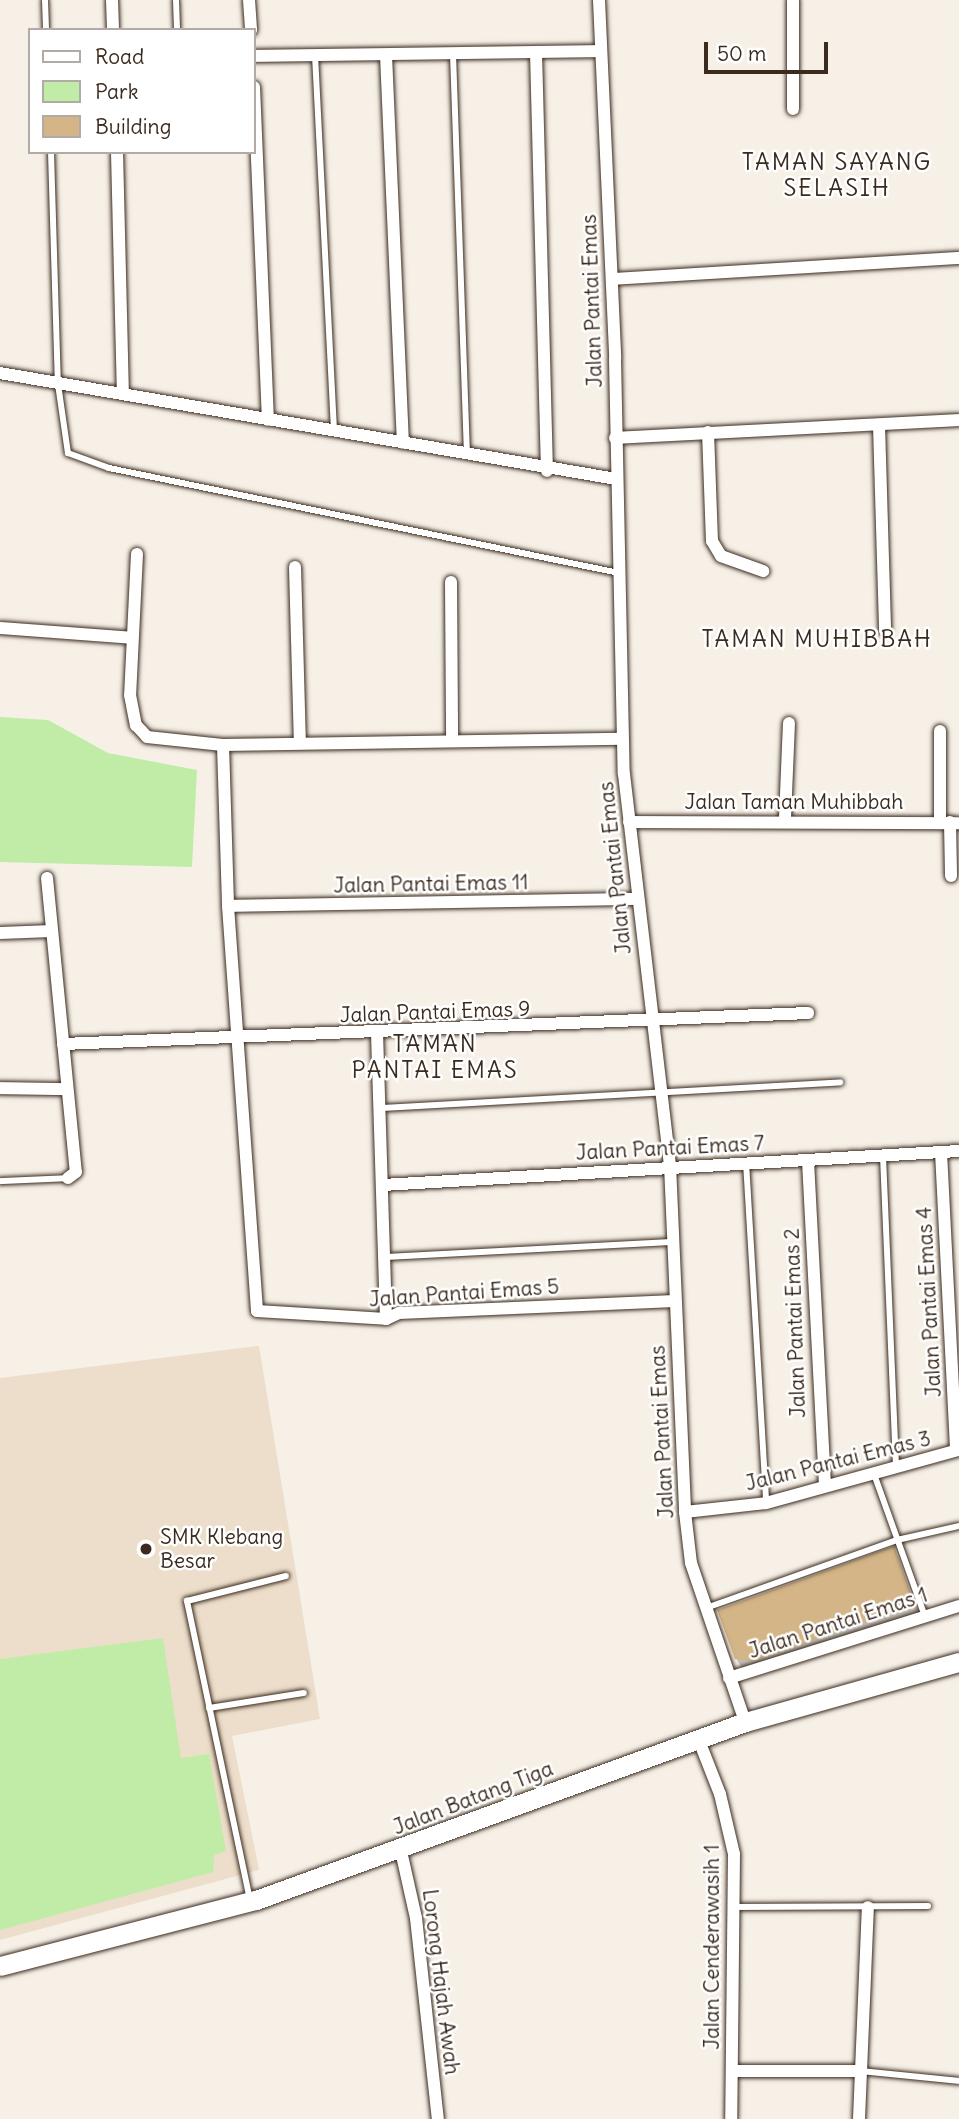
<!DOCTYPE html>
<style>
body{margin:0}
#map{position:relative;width:959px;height:2119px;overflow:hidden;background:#f6f0e7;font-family:Delius,sans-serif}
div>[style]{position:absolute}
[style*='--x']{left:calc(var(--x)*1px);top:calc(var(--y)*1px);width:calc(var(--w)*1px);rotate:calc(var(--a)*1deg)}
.built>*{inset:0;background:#ecdeca}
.green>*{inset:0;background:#c1eca8}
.shadow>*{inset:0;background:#0003}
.building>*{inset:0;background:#d3b587}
.roads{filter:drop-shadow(0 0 2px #3b2a1e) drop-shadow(0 0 2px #3b2a1e)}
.lane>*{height:6px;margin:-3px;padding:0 3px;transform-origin:3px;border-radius:3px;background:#fff}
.street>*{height:12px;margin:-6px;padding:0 6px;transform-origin:6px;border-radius:6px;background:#fff}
.secondary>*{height:19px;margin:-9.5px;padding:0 9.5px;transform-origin:9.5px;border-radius:9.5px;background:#fff}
.dots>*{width:19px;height:19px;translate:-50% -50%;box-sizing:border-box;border:4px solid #fff;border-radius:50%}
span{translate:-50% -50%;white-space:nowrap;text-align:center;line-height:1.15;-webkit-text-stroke:5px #fff;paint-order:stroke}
.street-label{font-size:21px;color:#3b2a1e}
.poi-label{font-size:21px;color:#3b2a1e}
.left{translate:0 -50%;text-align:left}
.neighbourhood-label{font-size:23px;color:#3b2a1e;letter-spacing:2px}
.legend{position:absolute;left:28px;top:28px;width:228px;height:126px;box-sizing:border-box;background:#fff;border:2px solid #b1aaa5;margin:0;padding:9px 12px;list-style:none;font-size:21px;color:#3b2a1e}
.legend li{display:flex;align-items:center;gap:14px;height:35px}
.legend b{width:35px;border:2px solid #b1aaa5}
.scale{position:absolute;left:704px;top:42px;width:124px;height:32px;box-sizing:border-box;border:4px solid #3b2a1e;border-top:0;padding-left:9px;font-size:21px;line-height:24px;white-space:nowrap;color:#3b2a1e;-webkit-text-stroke:5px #fff;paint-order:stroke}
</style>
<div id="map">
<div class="built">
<div style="clip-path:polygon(259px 1346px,320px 1719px,232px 1736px,259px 1870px,0 1940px,0 1378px)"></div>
</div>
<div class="green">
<div style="clip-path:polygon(0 717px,48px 720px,108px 753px,197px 770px,192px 867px,0 862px)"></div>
<div style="clip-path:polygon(163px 1638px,181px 1758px,209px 1754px,226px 1851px,214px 1855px,213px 1872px,0 1930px,0 1659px)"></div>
</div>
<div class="shadow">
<div style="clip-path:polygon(898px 1557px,918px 1613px,760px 1669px,741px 1667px,736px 1658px)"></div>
</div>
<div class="building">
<div style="clip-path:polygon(894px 1546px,914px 1604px,754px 1661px,735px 1659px,717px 1610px)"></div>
</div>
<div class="roads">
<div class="lane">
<div style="--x:45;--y:0;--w:30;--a:88"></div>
<div style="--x:176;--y:0;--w:30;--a:88"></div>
<div style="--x:453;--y:54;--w:400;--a:88"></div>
<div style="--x:315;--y:55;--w:375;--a:87.1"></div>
<div style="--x:51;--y:152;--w:232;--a:88.3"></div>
<div style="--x:58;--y:384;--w:70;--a:81.8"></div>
<div style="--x:68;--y:453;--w:44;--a:20.1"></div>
<div style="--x:109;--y:468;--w:521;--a:11.63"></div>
<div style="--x:381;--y:1108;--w:460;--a:-3.2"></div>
<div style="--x:883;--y:1156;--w:309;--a:87.6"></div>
<div style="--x:746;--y:1162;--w:342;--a:86.6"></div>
<div style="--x:0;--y:1181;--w:68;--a:-2.5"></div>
<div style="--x:384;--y:1257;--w:289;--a:-3"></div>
<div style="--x:874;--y:1474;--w:149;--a:70.3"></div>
<div style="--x:706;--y:1608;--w:203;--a:-19.6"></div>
<div style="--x:897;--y:1540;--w:64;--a:-12.7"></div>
<div style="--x:209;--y:1708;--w:96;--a:-9"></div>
<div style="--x:250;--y:1900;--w:306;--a:-101.9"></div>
<div style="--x:187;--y:1601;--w:102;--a:-14.2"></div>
<div style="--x:734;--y:1907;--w:194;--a:-0.3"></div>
<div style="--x:861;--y:2071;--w:99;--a:5.8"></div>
</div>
<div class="street">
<div style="--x:112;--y:0;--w:30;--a:88"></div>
<div style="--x:249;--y:0;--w:30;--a:86"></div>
<div style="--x:599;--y:0;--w:359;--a:87.4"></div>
<div style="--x:615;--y:359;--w:415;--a:88.8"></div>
<div style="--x:624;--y:774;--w:394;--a:83.3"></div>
<div style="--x:670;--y:1165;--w:347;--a:87.5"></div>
<div style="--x:685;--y:1512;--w:51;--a:83.3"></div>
<div style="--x:691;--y:1563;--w:168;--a:71.2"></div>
<div style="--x:536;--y:52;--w:419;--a:88.5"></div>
<div style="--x:386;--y:55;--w:388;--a:87.5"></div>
<div style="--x:254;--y:56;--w:346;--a:-0.8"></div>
<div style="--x:254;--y:87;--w:333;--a:87.6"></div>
<div style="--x:793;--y:109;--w:109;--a:-90"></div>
<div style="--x:117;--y:152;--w:242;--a:88.6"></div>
<div style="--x:612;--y:279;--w:348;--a:-3.5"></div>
<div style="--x:0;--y:373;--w:625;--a:9.76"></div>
<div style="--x:879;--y:425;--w:205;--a:88.3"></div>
<div style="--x:708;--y:432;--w:109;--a:87.9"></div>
<div style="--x:712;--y:541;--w:17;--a:59"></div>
<div style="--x:721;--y:556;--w:45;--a:19.7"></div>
<div style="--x:615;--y:438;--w:344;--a:-3"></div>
<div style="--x:137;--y:554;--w:141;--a:92.8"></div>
<div style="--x:130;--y:695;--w:31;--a:79"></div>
<div style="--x:136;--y:725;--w:16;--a:47"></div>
<div style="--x:147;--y:737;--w:76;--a:6"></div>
<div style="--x:223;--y:745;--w:399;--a:-0.9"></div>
<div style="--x:295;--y:567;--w:174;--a:88.4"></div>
<div style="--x:451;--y:582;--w:156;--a:89.6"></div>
<div style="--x:0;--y:628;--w:132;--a:4.3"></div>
<div style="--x:223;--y:745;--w:161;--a:88.2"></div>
<div style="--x:228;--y:906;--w:406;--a:85.9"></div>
<div style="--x:257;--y:1311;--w:129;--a:3.5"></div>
<div style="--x:386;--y:1319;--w:14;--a:-25"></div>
<div style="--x:399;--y:1313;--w:276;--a:-2.5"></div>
<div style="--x:785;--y:818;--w:95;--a:-87.6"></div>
<div style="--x:629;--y:822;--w:330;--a:0.2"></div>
<div style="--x:940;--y:822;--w:91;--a:-90"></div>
<div style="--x:950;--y:822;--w:54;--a:88.9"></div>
<div style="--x:47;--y:878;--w:295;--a:84.4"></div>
<div style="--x:76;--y:1172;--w:10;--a:143"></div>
<div style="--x:228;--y:906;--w:408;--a:-1"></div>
<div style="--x:0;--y:933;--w:52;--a:-2.2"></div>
<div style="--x:377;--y:1033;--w:286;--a:88.2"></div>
<div style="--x:63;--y:1044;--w:746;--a:-2.38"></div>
<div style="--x:0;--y:1088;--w:66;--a:0.9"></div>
<div style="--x:941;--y:1152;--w:298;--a:87.1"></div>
<div style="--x:808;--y:1161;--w:323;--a:87"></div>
<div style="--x:383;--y:1185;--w:577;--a:-3.38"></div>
<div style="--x:685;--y:1512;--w:81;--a:-6.3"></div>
<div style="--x:766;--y:1503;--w:200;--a:-15.4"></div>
<div style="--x:729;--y:1678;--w:241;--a:-17.4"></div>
<div style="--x:698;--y:1738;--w:60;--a:68.6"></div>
<div style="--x:720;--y:1794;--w:62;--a:76.9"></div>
<div style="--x:734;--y:1854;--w:265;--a:90.6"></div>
<div style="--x:401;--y:1851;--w:69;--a:77.4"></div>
<div style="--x:416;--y:1918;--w:202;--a:83.8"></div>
<div style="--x:732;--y:2071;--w:127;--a:0"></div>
<div style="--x:859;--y:2119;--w:212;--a:-87.6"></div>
</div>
<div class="secondary">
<div style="--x:0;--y:1966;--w:264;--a:-14.5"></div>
<div style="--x:256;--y:1900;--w:520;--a:-20"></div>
<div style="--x:745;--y:1722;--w:222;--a:-15.7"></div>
</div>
</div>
<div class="dots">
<div style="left:146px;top:1549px;background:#3b2a1e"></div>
</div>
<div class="street-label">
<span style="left:592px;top:301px;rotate:-92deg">Jalan Pantai Emas</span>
<span style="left:794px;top:802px">Jalan Taman Muhibbah</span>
<span style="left:615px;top:868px;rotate:-96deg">Jalan Pantai Emas</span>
<span style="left:431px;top:884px;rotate:-1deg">Jalan Pantai Emas 11</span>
<span style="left:435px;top:1012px;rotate:-2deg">Jalan Pantai Emas 9</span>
<span style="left:670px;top:1148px;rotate:-3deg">Jalan Pantai Emas 7</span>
<span style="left:464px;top:1293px;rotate:-4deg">Jalan Pantai Emas 5</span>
<span style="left:929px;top:1302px;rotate:-93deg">Jalan Pantai Emas 4</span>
<span style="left:795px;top:1323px;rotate:-92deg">Jalan Pantai Emas 2</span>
<span style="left:662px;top:1432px;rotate:-93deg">Jalan Pantai Emas</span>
<span style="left:838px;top:1461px;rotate:-14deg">Jalan Pantai Emas 3</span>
<span style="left:838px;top:1623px;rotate:-18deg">Jalan Pantai Emas 1</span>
<span style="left:473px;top:1798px;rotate:-21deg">Jalan Batang Tiga</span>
<span style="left:712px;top:1947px;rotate:-90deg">Jalan Cenderawasih 1</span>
<span style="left:441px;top:1982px;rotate:83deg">Lorong Hajah Awah</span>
</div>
<div class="poi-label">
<span class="left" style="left:160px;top:1549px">SMK Klebang<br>Besar</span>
</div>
<div class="neighbourhood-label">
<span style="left:837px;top:175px">TAMAN SAYANG<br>SELASIH</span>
<span style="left:817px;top:639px">TAMAN MUHIBBAH</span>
<span style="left:435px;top:1057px">TAMAN<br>PANTAI EMAS</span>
</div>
<ul class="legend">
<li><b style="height:9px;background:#fff"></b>Road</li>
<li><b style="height:19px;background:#c1eca8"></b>Park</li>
<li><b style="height:19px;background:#d3b587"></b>Building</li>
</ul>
<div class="scale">50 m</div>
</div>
